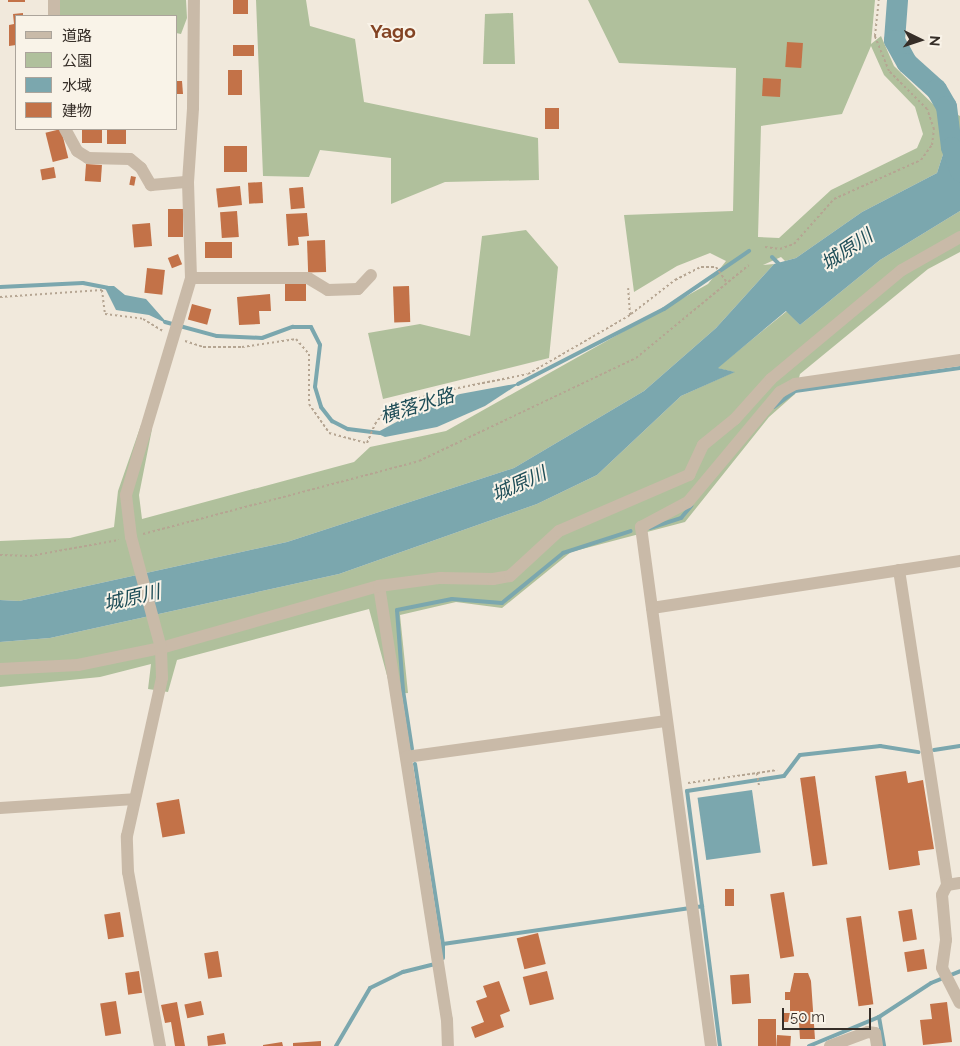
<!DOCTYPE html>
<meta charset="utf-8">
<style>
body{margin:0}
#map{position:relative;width:960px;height:1046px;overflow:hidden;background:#f1e9dc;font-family:Raleway,"Noto Sans JP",sans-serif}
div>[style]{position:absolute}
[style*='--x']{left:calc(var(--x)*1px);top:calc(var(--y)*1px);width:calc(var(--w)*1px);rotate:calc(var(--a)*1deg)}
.green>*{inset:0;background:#b0c09c}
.water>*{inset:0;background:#7ba7ae;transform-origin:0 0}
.stream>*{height:4px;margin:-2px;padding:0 2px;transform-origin:2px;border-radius:2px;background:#7ba7ae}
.river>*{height:21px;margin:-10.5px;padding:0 10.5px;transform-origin:10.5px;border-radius:10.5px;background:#7ba7ae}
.building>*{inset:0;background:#c37248;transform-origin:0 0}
.path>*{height:2px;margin-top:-1px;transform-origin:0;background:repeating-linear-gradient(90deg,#b5a592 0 2.5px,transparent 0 5px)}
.minor>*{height:12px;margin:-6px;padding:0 6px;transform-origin:6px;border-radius:6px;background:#c9baa8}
span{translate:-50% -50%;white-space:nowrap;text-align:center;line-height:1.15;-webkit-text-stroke:4px #f9f3e8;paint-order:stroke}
.neighbourhood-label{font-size:19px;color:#834323;font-weight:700}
.water-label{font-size:19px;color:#1e4d57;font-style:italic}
.legend{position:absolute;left:15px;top:15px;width:162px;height:115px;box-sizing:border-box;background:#f9f3e8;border:1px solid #aba49b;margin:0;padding:6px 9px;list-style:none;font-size:15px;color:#362e28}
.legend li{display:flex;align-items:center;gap:10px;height:25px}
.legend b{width:25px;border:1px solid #aba49b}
.north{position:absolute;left:895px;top:15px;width:50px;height:50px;-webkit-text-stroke:4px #f9f3e8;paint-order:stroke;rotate:94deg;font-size:14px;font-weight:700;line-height:20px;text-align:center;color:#362e28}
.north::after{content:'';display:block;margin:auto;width:18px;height:22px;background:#362e28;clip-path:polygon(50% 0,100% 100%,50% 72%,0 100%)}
.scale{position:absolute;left:782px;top:1008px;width:89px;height:22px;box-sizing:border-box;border:2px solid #362e28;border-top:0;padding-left:6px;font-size:15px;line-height:18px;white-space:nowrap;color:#362e28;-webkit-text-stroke:4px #f9f3e8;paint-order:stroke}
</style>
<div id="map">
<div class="green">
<div style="clip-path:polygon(56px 0,186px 0,187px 18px,181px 34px,176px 33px,176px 16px,57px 16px)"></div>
<div style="clip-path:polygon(256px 0,306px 0,310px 26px,355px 39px,364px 102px,538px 138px,539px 180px,445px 182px,391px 204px,391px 158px,320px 150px,309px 177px,263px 176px)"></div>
<div style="clip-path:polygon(evenodd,588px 0,875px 0,871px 44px,881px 36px,894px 66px,941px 112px,946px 145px,937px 173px,862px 212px,796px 258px,785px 261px,781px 257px,763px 265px,774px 264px,716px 328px,644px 391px,514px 468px,287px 542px,19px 601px,0 600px,0 541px,70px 538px,114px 527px,118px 491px,141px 425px,152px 429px,139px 495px,142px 519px,354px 462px,370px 447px,446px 431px,708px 284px,726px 261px,710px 253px,677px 266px,634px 292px,624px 215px,733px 211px,736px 68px,619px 63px,588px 0,871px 46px,884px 75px,915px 107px,923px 134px,917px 148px,831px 190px,779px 238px,758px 237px,761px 126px,842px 114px,871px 46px)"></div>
<div style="clip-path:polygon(513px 13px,515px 64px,483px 64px,485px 14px)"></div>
<div style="clip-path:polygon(952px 112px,960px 116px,960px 140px,958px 139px)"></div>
<div style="clip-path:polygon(960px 211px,960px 252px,928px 269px,800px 374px,795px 394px,769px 417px,685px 522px,571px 552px,502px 608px,456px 602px,400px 615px,408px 693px,392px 694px,369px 609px,177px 660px,168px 692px,148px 689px,151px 664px,100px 677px,0 687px,0 642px,50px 638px,339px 574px,537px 504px,597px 475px,681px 396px,734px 372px,717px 368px,787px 311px,800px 325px,880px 260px)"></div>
<div style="clip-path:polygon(526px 230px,558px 267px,549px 358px,383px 399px,368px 333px,420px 324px,470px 336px,482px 236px)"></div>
</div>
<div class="water">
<div style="clip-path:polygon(941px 112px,952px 112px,960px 140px,960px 211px,880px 260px,800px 325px,786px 311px,718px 368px,735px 372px,681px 396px,597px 475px,537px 504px,339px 574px,50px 638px,0 642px,0 600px,19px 601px,287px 542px,514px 468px,644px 391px,716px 328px,774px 264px,796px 258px,862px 212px,937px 173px,946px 145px)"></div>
<div style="clip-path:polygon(104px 286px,114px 286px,125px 295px,146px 299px,168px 324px,149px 315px,116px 310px)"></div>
<div style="clip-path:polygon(520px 383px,485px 406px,437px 427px,385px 437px,376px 433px,428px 405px,460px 394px)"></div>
<div style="left:752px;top:790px;width:63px;height:55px;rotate:82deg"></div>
</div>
<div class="stream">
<div style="--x:772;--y:257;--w:14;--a:45"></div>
<div style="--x:0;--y:287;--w:83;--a:-2.8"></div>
<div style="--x:83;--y:283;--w:25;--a:11"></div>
<div style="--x:165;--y:322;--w:54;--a:15.1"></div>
<div style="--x:217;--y:336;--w:45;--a:2.5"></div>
<div style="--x:262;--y:338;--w:33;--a:-20"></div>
<div style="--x:293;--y:327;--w:18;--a:0"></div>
<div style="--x:311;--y:327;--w:20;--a:63"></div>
<div style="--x:320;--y:345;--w:42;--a:96.8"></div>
<div style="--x:315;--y:387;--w:21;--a:73"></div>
<div style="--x:321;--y:407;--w:18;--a:52"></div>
<div style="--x:332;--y:421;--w:18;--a:27"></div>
<div style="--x:348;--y:429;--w:32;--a:7"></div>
<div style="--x:518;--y:384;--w:164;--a:-27.2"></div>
<div style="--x:664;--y:309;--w:103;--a:-34.3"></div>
<div style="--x:774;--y:407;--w:26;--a:-37"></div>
<div style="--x:795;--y:391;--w:167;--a:-7.9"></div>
<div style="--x:650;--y:528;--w:33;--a:-18"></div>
<div style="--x:681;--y:518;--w:16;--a:-50"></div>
<div style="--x:412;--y:749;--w:60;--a:-98.7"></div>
<div style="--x:403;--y:690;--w:80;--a:-94.3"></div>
<div style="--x:397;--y:610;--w:56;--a:-11.3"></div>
<div style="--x:452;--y:599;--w:50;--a:4.6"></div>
<div style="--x:502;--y:603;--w:79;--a:-39.3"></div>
<div style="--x:563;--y:553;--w:71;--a:-17.9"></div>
<div style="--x:934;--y:750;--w:26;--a:-9"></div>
<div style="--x:415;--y:764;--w:182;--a:81.2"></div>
<div style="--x:702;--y:906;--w:141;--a:82.7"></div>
<div style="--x:443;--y:958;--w:14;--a:-90"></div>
<div style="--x:443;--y:944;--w:262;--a:-8.3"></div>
<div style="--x:702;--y:906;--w:116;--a:-97.4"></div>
<div style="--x:687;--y:791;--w:98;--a:-8.8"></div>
<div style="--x:784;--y:776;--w:26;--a:-53"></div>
<div style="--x:800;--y:755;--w:81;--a:-6.4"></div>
<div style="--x:880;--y:746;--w:39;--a:9"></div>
<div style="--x:879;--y:1017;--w:29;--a:80"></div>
<div style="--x:336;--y:1046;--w:67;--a:-59.6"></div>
<div style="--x:370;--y:988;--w:37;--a:-26"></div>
<div style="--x:403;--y:972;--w:34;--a:-14"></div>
<div style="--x:809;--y:1046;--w:76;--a:-22.5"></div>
<div style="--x:879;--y:1017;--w:62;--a:-33.2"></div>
<div style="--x:931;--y:983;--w:31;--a:-22"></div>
</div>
<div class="river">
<div style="--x:897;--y:0;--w:40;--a:94.3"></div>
<div style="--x:894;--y:40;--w:26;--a:61"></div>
<div style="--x:907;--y:63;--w:39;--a:42"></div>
<div style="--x:936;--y:89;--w:20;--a:60"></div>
<div style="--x:946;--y:106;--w:41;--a:83"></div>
<div style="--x:951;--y:147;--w:26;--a:69"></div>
</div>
<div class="building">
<div style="left:8px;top:0;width:17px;height:2px"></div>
<div style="left:233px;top:0;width:15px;height:14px"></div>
<div style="clip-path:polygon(23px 13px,23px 16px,16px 16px,16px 45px,9px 46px,9px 25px,14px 24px,13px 14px)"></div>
<div style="left:787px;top:42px;width:16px;height:25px;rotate:4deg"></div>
<div style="left:233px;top:45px;width:21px;height:11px"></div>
<div style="left:228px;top:70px;width:14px;height:25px"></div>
<div style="left:763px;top:78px;width:18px;height:18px;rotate:3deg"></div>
<div style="clip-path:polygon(176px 81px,182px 81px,183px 94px,176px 94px)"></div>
<div style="left:545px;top:108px;width:14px;height:21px"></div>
<div style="left:61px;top:129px;width:30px;height:16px;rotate:76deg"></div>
<div style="left:82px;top:129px;width:20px;height:14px"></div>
<div style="left:107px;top:129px;width:19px;height:15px"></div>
<div style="left:224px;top:146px;width:23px;height:26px"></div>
<div style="left:86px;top:164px;width:16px;height:17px;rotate:4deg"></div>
<div style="left:54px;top:167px;width:11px;height:14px;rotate:80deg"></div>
<div style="left:131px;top:176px;width:5px;height:9px;rotate:11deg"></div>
<div style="left:262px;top:182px;width:21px;height:14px;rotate:87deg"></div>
<div style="left:240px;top:186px;width:19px;height:24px;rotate:84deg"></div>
<div style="left:303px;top:187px;width:21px;height:14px;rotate:85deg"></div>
<div style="left:168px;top:209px;width:15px;height:28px"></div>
<div style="left:237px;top:211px;width:26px;height:17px;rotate:86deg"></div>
<div style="clip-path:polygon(307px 213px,309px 236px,298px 237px,299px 245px,288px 246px,286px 214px)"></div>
<div style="left:150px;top:223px;width:23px;height:18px;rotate:85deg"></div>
<div style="left:325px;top:240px;width:32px;height:18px;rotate:88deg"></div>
<div style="left:232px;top:242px;width:16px;height:27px;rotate:90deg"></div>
<div style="left:178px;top:254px;width:11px;height:11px;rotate:68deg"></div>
<div style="left:147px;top:268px;width:18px;height:25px;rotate:6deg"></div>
<div style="left:306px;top:284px;width:17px;height:21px;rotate:90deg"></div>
<div style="left:409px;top:286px;width:36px;height:16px;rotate:88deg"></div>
<div style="clip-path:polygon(270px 294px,271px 311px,259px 311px,260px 324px,239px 325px,237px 297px)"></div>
<div style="left:192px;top:304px;width:20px;height:16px;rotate:15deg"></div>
<div style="clip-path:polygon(906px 771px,908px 783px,923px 780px,934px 849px,918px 851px,920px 865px,889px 870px,875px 776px)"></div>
<div style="left:815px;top:776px;width:89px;height:15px;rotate:82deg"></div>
<div style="left:179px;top:799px;width:35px;height:23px;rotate:80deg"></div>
<div style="left:734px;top:889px;width:17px;height:9px;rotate:90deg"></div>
<div style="left:784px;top:892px;width:65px;height:14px;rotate:81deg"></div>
<div style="left:912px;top:909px;width:31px;height:14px;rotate:81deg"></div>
<div style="left:120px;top:912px;width:25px;height:16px;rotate:81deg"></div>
<div style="left:861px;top:916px;width:89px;height:15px;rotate:82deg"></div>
<div style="left:538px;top:933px;width:32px;height:22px;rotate:76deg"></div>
<div style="left:924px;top:949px;width:20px;height:20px;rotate:81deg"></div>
<div style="left:218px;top:951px;width:26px;height:14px;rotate:81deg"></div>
<div style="left:139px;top:971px;width:22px;height:14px;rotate:82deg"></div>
<div style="left:547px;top:971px;width:29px;height:25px;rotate:76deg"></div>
<div style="clip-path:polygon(794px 973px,808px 973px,811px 981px,815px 1039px,800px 1039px,799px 1022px,783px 1022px,783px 1013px,790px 1013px,790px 1000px,785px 1000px,785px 992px,790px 992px)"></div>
<div style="left:749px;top:974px;width:29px;height:19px;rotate:86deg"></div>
<div style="clip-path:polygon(499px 981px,510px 1011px,500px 1015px,504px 1027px,475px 1038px,471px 1027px,484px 1022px,476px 1001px,487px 997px,483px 986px)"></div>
<div style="left:116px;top:1001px;width:33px;height:16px;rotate:81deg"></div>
<div style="left:201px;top:1001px;width:14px;height:17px;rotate:78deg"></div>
<div style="clip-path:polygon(177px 1002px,185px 1046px,175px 1046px,171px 1022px,165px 1023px,161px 1005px)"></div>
<div style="clip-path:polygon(947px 1002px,952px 1042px,923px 1045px,920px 1020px,932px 1019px,930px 1004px)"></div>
<div style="left:758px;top:1019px;width:18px;height:27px"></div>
<div style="clip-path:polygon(224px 1033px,226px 1044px,208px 1046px,207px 1036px)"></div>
<div style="left:777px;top:1035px;width:14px;height:11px;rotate:4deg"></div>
<div style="clip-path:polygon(321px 1041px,321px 1046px,293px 1046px,293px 1043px)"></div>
<div style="clip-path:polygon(282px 1042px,283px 1046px,263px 1046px,263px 1045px)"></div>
</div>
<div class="path">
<div style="--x:765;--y:247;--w:15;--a:8"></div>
<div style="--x:780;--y:249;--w:15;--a:-20"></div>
<div style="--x:794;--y:244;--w:60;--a:-48.4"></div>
<div style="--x:834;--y:199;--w:95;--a:-24.1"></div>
<div style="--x:921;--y:160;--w:19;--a:-54"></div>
<div style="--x:932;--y:145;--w:16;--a:-83"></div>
<div style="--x:934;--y:129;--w:21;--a:-109"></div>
<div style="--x:927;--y:109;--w:54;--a:-135"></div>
<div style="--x:889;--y:71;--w:38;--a:-112"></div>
<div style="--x:875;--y:36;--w:36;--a:-84"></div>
<div style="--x:0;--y:297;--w:102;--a:-3.9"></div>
<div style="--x:102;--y:290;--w:24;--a:83"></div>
<div style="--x:105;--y:314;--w:38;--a:7"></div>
<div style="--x:143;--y:319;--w:23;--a:31"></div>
<div style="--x:631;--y:314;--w:56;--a:-37.7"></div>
<div style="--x:675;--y:280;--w:29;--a:-27"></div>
<div style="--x:701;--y:267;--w:15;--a:0"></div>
<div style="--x:716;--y:267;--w:19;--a:55"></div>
<div style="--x:185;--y:341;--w:19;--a:18"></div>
<div style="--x:203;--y:347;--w:39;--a:0"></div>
<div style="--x:242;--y:347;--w:55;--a:-8.4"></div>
<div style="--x:296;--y:339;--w:20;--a:49"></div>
<div style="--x:309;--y:354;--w:50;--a:90"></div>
<div style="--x:309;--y:404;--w:35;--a:55"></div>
<div style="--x:329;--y:433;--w:39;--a:15"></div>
<div style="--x:367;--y:443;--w:21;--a:-67"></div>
<div style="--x:375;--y:424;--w:23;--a:-52"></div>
<div style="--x:389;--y:406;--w:66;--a:-14.9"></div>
<div style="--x:453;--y:389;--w:76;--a:-11.3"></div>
<div style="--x:528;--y:374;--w:118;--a:-30"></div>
<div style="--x:630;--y:315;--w:27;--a:-94"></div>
<div style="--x:143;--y:534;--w:285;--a:-14.8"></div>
<div style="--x:419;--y:461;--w:240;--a:-25.4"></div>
<div style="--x:636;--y:358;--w:146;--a:-39.5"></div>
<div style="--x:0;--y:555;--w:30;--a:2"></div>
<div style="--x:30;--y:556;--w:90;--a:-10.2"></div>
<div style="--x:757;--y:773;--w:13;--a:81"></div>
<div style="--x:688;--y:783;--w:90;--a:-8.3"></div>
</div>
<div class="minor">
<div style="--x:54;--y:0;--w:16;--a:90"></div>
<div style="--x:65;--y:129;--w:25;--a:61"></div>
<div style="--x:77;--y:151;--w:13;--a:32"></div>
<div style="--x:88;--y:158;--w:42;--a:1.4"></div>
<div style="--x:130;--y:159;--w:14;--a:39"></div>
<div style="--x:141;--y:168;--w:20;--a:60"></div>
<div style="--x:151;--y:185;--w:37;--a:-5"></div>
<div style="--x:191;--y:278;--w:117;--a:0"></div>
<div style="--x:308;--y:278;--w:23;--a:31"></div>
<div style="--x:328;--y:290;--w:30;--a:-2"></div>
<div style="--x:358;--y:289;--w:19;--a:-47"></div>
<div style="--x:899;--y:570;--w:319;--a:81.3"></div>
<div style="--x:947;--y:885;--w:11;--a:117"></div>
<div style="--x:942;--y:895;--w:45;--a:84.9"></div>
<div style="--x:946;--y:940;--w:28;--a:98"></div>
<div style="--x:942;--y:968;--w:39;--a:63"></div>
<div style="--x:379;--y:586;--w:439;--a:81.1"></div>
<div style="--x:447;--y:1020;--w:26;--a:88"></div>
<div style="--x:652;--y:608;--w:312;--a:-8.7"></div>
<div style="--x:0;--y:669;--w:78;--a:-2.9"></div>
<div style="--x:78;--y:665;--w:85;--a:-11.6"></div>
<div style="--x:161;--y:648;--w:227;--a:-15.9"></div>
<div style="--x:379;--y:586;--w:62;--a:-7.5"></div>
<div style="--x:440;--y:578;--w:53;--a:1.1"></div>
<div style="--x:493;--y:579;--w:17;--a:-10"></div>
<div style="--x:510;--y:576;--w:67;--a:-42.6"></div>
<div style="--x:559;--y:531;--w:142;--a:-23.3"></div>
<div style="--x:689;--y:475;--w:33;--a:-65"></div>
<div style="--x:703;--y:445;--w:41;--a:-39.1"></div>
<div style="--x:735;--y:419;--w:54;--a:-48"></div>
<div style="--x:771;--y:379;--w:170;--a:-39.8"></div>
<div style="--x:902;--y:270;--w:67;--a:-29.6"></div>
<div style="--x:406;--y:757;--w:263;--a:-7.9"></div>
<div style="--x:0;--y:808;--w:134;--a:-3.8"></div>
<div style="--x:947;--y:885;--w:13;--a:-9"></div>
<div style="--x:160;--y:1046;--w:177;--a:-100.4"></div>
<div style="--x:128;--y:872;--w:36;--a:-92"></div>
<div style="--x:127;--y:836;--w:162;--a:-77.5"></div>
<div style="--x:162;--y:678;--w:30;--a:-92"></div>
<div style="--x:161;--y:648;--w:115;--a:-105.1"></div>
<div style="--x:131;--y:537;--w:42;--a:-96.8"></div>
<div style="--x:126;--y:495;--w:227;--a:-73.3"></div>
<div style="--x:191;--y:278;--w:96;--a:-91.8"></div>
<div style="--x:188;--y:182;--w:74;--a:-86.1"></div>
<div style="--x:193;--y:108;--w:108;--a:-89.5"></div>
<div style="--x:711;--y:1046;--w:524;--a:-97.68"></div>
<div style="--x:641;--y:527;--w:53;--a:-28"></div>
<div style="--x:688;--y:502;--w:143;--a:-50.1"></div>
<div style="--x:780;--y:392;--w:17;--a:-28"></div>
<div style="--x:795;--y:384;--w:167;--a:-8.3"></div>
<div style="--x:830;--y:1046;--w:40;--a:-20.2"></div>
<div style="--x:868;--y:1032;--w:7;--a:8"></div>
<div style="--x:875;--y:1033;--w:13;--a:81"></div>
</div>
<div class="neighbourhood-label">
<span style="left:393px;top:32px">Yago</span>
</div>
<div class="water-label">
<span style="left:847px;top:250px;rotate:-34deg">城原川</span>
<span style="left:417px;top:406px;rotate:-17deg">横落水路</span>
<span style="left:519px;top:484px;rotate:-24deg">城原川</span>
<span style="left:132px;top:598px;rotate:-13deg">城原川</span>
</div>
<ul class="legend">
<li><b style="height:6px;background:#c9baa8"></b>道路</li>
<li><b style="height:14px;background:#b0c09c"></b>公園</li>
<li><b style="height:14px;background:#7ba7ae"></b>水域</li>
<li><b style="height:14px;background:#c37248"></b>建物</li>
</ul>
<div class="north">N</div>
<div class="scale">50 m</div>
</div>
